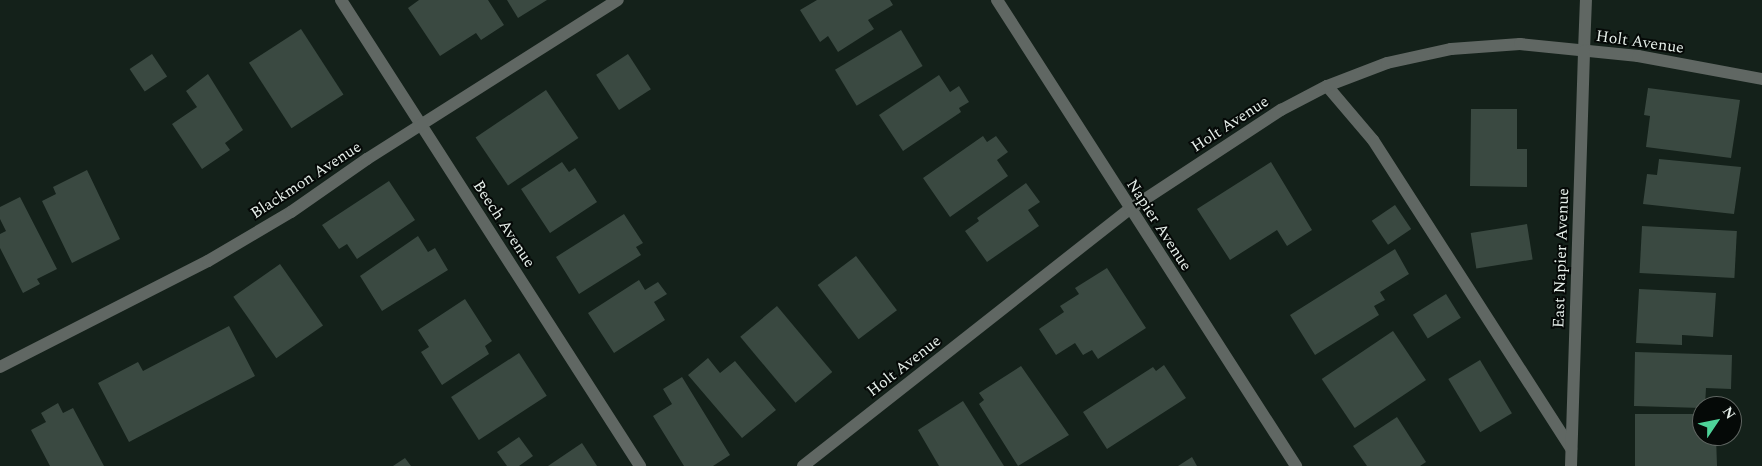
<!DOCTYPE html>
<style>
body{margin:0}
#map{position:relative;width:1762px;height:466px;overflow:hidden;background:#14211a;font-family:Spectral,serif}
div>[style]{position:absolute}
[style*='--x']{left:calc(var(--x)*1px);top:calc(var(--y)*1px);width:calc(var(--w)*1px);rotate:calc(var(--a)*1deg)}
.building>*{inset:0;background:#3a4941;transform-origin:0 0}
.service>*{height:12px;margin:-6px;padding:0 6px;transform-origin:6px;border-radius:6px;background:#606763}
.minor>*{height:12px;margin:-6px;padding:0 6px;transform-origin:6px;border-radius:6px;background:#606763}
.tertiary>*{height:12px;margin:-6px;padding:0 6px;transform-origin:6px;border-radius:6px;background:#606763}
span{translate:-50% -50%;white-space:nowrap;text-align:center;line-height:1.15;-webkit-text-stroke:4px #050907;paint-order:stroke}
.street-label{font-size:16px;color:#e5eee9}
.north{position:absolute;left:1692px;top:396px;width:50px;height:50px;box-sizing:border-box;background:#050907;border:1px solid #5f6561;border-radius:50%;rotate:56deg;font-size:14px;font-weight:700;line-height:20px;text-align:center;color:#e5eee9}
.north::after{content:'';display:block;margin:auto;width:18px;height:22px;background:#4ed399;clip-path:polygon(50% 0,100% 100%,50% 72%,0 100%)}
</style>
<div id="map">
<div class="building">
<div style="clip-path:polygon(419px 0,488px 0,504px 25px,481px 40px,476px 33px,440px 56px,408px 8px)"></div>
<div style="clip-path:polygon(507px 0,547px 0,518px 18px)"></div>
<div style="clip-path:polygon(817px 0,890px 0,893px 5px,868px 20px,874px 29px,838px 52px,828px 36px,820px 42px,800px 10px)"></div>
<div style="left:301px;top:29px;width:78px;height:62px;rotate:57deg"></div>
<div style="left:901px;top:30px;width:42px;height:77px;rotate:59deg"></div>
<div style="left:152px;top:54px;width:27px;height:27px;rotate:56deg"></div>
<div style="left:628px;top:54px;width:42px;height:38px;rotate:57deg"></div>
<div style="clip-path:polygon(208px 74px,243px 130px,225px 143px,230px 150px,202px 169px,172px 124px,197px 107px,186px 91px)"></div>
<div style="clip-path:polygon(939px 75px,950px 92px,959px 86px,969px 102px,959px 108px,961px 112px,903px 151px,879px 115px)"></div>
<div style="clip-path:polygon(1648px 88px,1740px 100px,1731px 158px,1646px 147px,1650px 116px,1644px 115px)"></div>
<div style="left:546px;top:90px;width:58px;height:85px;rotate:56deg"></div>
<div style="clip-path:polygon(1471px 109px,1517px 109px,1517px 149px,1527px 149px,1527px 187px,1470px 186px)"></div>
<div style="clip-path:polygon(983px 136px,987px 142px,996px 136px,1008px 152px,997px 160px,1008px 176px,950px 217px,923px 178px)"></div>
<div style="clip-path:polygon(1659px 159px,1741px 167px,1734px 214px,1643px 204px,1647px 174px,1657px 175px)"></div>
<div style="clip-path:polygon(562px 162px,569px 172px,575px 168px,597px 202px,550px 233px,521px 189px)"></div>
<div style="clip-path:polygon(1271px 162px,1312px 230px,1287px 246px,1277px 230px,1230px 260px,1197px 209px)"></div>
<div style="clip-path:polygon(87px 170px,120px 239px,72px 263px,42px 201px,56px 194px,53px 187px)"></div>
<div style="clip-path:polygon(389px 181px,415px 220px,357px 259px,347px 244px,339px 249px,322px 225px)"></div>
<div style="clip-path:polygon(1026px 183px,1040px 202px,1028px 210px,1039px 226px,987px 262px,965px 231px,979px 221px,977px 218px)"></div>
<div style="clip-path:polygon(20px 197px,57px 269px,37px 279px,40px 284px,23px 293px,0 248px,0 234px,6px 231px,0 219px,0 207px)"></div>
<div style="left:1395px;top:205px;width:29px;height:28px;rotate:56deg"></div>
<div style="clip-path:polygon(624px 214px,643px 243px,636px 247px,641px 255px,579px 294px,556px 257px)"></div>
<div style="left:1527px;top:224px;width:36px;height:57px;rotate:81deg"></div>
<div style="left:1642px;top:226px;width:95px;height:47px;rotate:3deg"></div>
<div style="clip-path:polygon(418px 236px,428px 252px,435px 248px,448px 270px,382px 311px,360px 276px)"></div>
<div style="clip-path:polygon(1395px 249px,1409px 274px,1380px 292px,1385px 300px,1374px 306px,1379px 315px,1315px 355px,1290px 315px)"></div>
<div style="left:856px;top:256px;width:68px;height:48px;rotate:53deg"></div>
<div style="left:280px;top:264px;width:75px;height:57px;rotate:55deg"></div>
<div style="clip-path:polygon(1107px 268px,1146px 328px,1098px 359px,1092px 350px,1083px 355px,1075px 343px,1056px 355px,1039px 329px,1064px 312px,1060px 306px,1079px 294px,1075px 288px)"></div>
<div style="clip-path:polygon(639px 280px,645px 290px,658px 282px,667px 294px,654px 302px,665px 320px,614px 353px,588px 313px)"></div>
<div style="clip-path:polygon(1639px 289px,1716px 293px,1713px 337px,1682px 335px,1682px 345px,1636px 343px)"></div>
<div style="left:1446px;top:294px;width:28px;height:39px;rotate:58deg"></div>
<div style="clip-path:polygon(465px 299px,492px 341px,485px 346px,489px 354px,442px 385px,421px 352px,429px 347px,418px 330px)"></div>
<div style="left:777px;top:306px;width:86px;height:48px;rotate:50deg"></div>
<div style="clip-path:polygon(229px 326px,255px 376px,129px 442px,98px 383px,138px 362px,143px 371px)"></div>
<div style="left:1393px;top:331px;width:59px;height:86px;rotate:56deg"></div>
<div style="clip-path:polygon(1635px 352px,1732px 355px,1731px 389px,1706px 388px,1705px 406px,1702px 408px,1634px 406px)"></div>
<div style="left:519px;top:353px;width:51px;height:81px;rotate:57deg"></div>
<div style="clip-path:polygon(708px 358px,720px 373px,735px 361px,776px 410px,742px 438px,688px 375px)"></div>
<div style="left:1480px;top:360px;width:62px;height:37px;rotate:59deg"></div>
<div style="clip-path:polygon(1164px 365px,1186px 398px,1107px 449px,1083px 412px,1153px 367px,1156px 371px)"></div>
<div style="clip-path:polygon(1021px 366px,1069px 435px,1018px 466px,979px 404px,984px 400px,979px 393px)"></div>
<div style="clip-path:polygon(682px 377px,730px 455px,713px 466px,684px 466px,653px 416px,672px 404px,663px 389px)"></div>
<div style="clip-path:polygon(963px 401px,1004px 466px,939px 466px,918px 430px)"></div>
<div style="clip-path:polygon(58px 403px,63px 413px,73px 408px,104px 466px,50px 466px,31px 430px,46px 422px,41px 413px)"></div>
<div style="clip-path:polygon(1635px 414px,1702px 414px,1702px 436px,1716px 436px,1717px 466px,1635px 466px)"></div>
<div style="clip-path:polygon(1397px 417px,1426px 462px,1420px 466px,1367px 466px,1353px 446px)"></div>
<div style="clip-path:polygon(519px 437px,533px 456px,519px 466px,507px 466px,497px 452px)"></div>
<div style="clip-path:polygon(582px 443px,597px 466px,548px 466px)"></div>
<div style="clip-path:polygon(1192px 457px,1197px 466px,1178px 466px)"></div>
<div style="clip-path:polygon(405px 458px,411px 466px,393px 466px)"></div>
</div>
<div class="service">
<div style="--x:1584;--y:51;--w:51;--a:-87.8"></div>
</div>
<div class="minor">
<div style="--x:341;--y:0;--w:554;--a:57.31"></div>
<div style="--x:1327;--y:86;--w:71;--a:49.6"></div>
<div style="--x:1373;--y:140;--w:367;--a:57.3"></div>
<div style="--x:0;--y:367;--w:233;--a:-27"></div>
<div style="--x:208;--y:261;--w:96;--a:-30.6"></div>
<div style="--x:291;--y:212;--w:93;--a:-34.9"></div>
<div style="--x:367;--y:159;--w:297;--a:-32.4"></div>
<div style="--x:803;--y:466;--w:416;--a:-38.2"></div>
<div style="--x:1130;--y:209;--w:181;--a:-33.3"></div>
<div style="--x:1281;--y:110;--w:52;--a:-27.6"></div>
<div style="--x:1327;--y:86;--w:64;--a:-21"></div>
<div style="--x:1387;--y:63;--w:66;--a:-12.3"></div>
<div style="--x:1451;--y:49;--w:69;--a:-4.1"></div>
<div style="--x:1520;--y:44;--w:119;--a:5.8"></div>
<div style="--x:1638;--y:56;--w:126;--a:10.5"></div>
<div style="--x:1571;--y:466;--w:415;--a:-88.2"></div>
</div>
<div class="tertiary">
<div style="--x:997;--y:0;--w:554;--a:57.31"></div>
</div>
<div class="street-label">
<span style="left:1640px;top:42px;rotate:8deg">Holt Avenue</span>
<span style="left:1230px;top:124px;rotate:-33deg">Holt Avenue</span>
<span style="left:306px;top:180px;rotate:-33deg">Blackmon Avenue</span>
<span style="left:504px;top:224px;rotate:57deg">Beech Avenue</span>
<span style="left:1159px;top:225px;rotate:57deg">Napier Avenue</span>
<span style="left:1561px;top:258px;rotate:-88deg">East Napier Avenue</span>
<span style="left:904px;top:366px;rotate:-38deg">Holt Avenue</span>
</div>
<div class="north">N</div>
</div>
